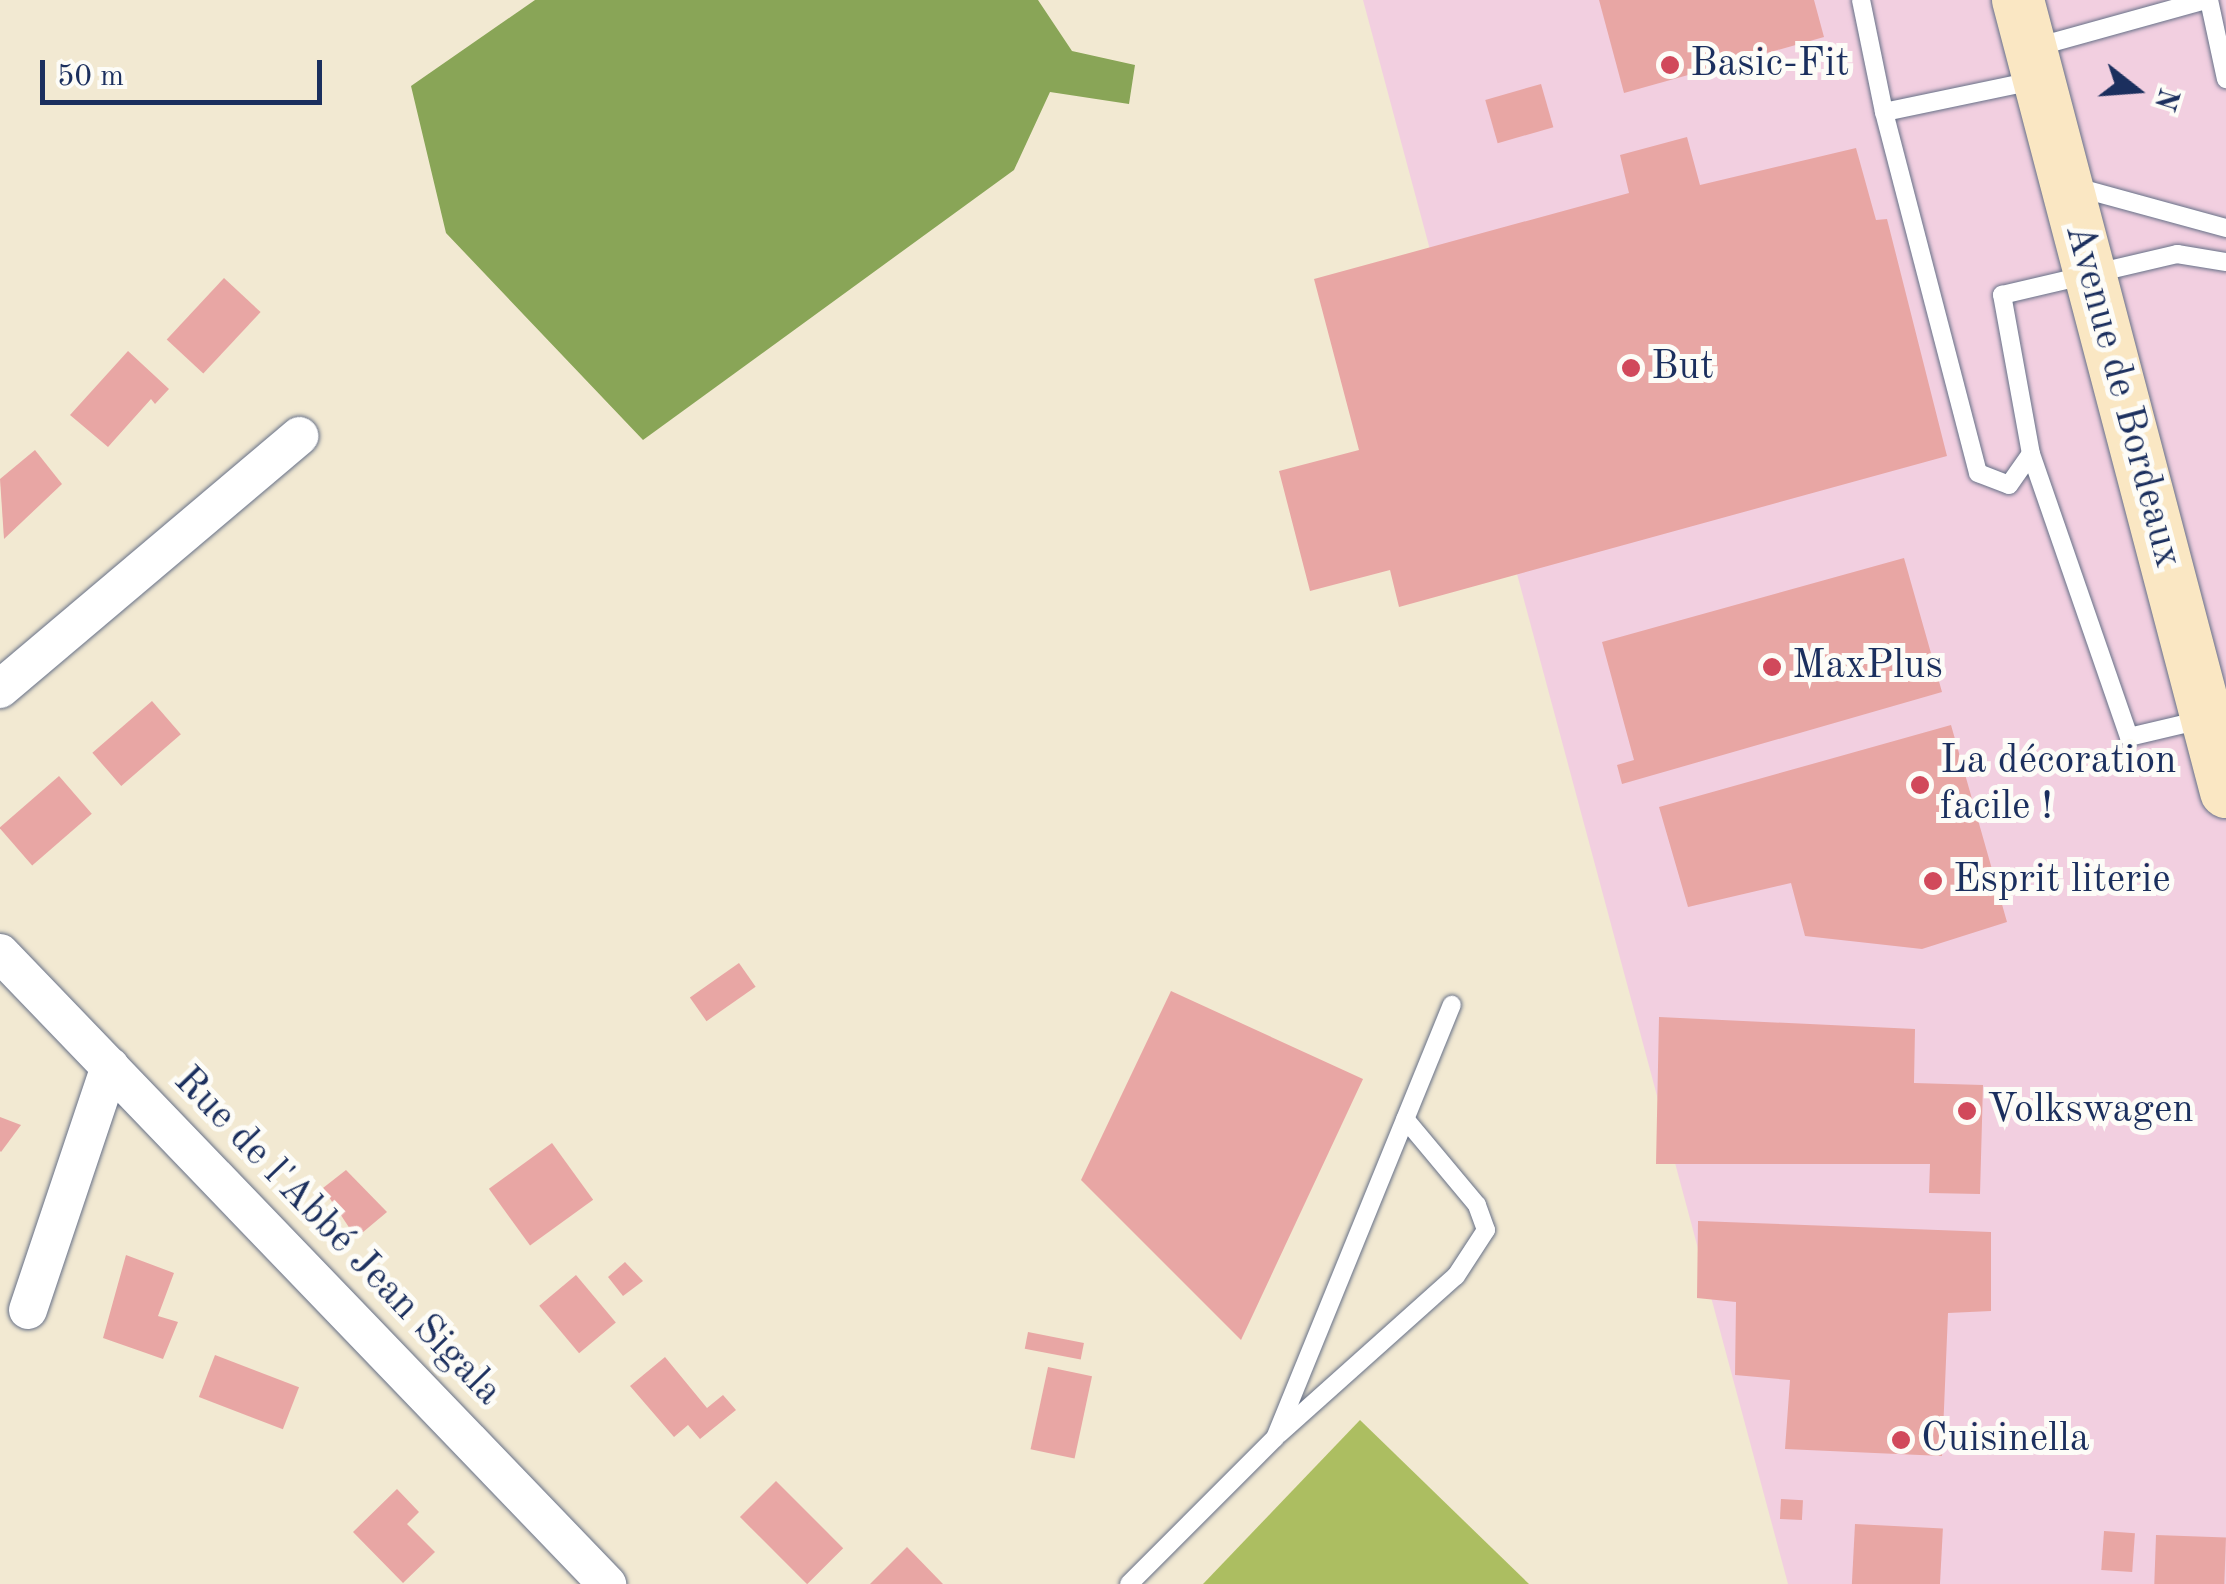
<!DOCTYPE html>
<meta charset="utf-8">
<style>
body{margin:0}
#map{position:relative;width:2226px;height:1584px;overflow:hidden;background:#f2e9d2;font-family:"Old Standard TT",serif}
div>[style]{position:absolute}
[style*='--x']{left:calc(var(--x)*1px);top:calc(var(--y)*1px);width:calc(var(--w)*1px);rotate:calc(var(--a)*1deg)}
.built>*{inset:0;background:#f2cfe0}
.green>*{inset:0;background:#acbe61}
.forest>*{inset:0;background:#89a557}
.building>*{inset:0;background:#e8a6a4;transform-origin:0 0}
.roads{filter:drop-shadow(0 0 2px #667087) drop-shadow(0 0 2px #667087)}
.lane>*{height:18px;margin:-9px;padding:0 9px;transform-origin:9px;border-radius:9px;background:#fff}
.street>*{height:38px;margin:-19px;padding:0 19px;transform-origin:19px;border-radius:19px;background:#fff}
.secondary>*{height:52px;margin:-26px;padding:0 26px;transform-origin:26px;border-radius:26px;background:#fae7c3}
.dots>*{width:28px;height:28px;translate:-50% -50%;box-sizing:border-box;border:5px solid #fdfcf7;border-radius:50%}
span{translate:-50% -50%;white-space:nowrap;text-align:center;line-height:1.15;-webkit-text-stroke:10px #fdfcf7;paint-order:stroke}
.poi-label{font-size:40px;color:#1b2f5e}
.left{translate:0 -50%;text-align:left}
.street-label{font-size:40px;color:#1b2f5e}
.north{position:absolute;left:2086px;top:40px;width:100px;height:100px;-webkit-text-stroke:8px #fdfcf7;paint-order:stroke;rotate:107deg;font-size:28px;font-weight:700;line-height:40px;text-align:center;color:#1b2f5e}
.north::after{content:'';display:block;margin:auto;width:35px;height:45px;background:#1b2f5e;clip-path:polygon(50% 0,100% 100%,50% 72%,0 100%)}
.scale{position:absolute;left:40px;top:60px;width:282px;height:45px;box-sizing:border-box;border:5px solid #1b2f5e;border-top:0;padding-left:12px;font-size:30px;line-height:35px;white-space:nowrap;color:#1b2f5e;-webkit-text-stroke:8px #fdfcf7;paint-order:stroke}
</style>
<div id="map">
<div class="built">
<div style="clip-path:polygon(1363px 0,2226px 0,2226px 1584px,1788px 1584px)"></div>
</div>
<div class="green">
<div style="clip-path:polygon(1360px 1420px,1529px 1584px,1203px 1584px)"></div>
</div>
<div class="forest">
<div style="clip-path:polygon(535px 0,1038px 0,1072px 51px,1135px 65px,1129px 104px,1050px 92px,1014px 170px,643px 440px,446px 233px,411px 86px)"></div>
</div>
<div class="building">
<div style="clip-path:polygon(1599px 0,1814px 0,1824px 37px,1624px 93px)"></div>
<div style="left:1541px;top:84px;width:45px;height:58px;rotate:74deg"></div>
<div style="clip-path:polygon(1687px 137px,1700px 185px,1856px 148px,1876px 220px,1887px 219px,1947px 456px,1399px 607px,1390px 570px,1310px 591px,1279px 471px,1359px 450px,1314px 279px,1629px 193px,1620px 155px)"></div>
<div style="left:224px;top:278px;width:50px;height:84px;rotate:43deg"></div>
<div style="clip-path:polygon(128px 351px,169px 389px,155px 404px,151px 399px,108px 447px,70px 415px)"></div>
<div style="clip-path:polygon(35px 450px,62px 484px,4px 539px,0 479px)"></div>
<div style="clip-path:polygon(1904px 558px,1942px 692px,1622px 784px,1617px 765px,1634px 760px,1602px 642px)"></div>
<div style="left:152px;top:701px;width:44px;height:79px;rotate:49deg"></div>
<div style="clip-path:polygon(1951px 725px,2007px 922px,1922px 949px,1805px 936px,1791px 883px,1688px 907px,1659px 807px)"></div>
<div style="left:59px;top:776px;width:50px;height:79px;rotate:49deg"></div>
<div style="left:739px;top:963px;width:29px;height:60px;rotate:55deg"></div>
<div style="clip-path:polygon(1171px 991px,1363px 1079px,1241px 1340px,1081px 1180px)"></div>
<div style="clip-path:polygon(1659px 1017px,1915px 1029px,1914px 1083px,1983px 1085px,1980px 1194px,1929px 1193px,1930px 1164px,1656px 1164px)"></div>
<div style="clip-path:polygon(0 1117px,21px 1125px,1px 1152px,0 1151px)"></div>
<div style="left:552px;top:1143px;width:70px;height:78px;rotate:54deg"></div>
<div style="clip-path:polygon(346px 1170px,387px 1212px,356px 1238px,323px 1188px)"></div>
<div style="clip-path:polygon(1698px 1221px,1991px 1232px,1991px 1311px,1948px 1313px,1942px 1456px,1785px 1449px,1790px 1380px,1735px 1375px,1736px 1302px,1697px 1298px)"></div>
<div style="clip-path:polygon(126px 1255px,174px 1273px,158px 1316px,178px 1322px,163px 1359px,103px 1338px)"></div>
<div style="clip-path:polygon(625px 1262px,643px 1281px,623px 1296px,608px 1277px)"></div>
<div style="left:576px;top:1275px;width:62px;height:48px;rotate:50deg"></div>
<div style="left:1028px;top:1332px;width:57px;height:17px;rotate:11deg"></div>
<div style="left:215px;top:1355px;width:90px;height:45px;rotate:21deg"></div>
<div style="clip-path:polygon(665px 1357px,707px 1408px,723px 1395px,736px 1410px,700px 1439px,688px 1425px,674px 1437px,630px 1386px)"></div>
<div style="left:1048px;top:1367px;width:45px;height:84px;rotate:12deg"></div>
<div style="left:776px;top:1481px;width:95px;height:51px;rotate:45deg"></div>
<div style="clip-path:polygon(397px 1489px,419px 1512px,407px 1524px,435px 1552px,403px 1583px,353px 1532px)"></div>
<div style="left:1781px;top:1499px;width:22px;height:20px;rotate:3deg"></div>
<div style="left:1855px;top:1524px;width:88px;height:60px;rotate:3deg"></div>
<div style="left:2104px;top:1531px;width:31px;height:39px;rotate:4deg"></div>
<div style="left:2156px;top:1535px;width:70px;height:49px;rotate:2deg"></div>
<div style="clip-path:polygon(907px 1547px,943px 1584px,870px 1584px)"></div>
</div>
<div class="roads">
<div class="lane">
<div style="--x:1861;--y:0;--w:114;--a:78.4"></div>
<div style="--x:2209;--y:0;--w:81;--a:77.9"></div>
<div style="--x:2036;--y:47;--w:175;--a:-15.5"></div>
<div style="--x:2033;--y:81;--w:152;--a:168.2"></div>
<div style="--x:1884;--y:112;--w:373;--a:75.4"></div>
<div style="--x:1978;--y:473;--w:33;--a:21"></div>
<div style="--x:2009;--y:485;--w:38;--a:-55"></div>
<div style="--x:2031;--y:454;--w:162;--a:-100.3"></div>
<div style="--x:2002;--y:295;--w:180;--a:-13.2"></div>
<div style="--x:2177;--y:254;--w:50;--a:9.3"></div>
<div style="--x:2076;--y:187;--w:156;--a:15.3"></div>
<div style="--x:2031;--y:454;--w:299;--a:70.9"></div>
<div style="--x:2129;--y:737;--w:74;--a:-13.3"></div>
<div style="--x:1279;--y:1434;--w:237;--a:-41.8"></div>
<div style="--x:1456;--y:1276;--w:55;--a:-56.9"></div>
<div style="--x:1486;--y:1230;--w:27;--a:-110"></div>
<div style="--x:1477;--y:1205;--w:112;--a:-129.9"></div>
<div style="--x:1129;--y:1584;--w:206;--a:-45"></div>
<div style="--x:1275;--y:1438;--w:468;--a:-67.8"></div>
</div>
<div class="street">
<div style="--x:0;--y:689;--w:392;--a:-40.2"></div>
<div style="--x:0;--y:953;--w:876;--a:46.11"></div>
<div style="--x:28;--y:1310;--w:257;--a:-71.4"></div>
</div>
<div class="secondary">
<div style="--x:2018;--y:0;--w:819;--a:75.28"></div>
</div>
</div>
<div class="dots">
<div style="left:1670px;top:65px;background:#d1495b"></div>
<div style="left:1631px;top:368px;background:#d1495b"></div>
<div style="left:1772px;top:667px;background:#d1495b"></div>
<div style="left:1920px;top:785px;background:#d1495b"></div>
<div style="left:1933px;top:881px;background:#d1495b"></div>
<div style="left:1967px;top:1111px;background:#d1495b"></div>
<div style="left:1901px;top:1440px;background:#d1495b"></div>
</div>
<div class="poi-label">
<span class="left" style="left:1690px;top:65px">Basic-Fit</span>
<span class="left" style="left:1651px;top:368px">But</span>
<span class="left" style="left:1792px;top:667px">MaxPlus</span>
<span class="left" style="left:1940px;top:785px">La décoration<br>facile !</span>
<span class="left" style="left:1953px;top:881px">Esprit literie</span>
<span class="left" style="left:1987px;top:1111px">Volkswagen</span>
<span class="left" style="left:1921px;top:1440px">Cuisinella</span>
</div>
<div class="street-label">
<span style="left:2122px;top:396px;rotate:75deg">Avenue de Bordeaux</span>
<span style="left:337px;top:1237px;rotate:46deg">Rue de l'Abbé Jean Sigala</span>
</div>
<div class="north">N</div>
<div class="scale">50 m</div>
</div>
